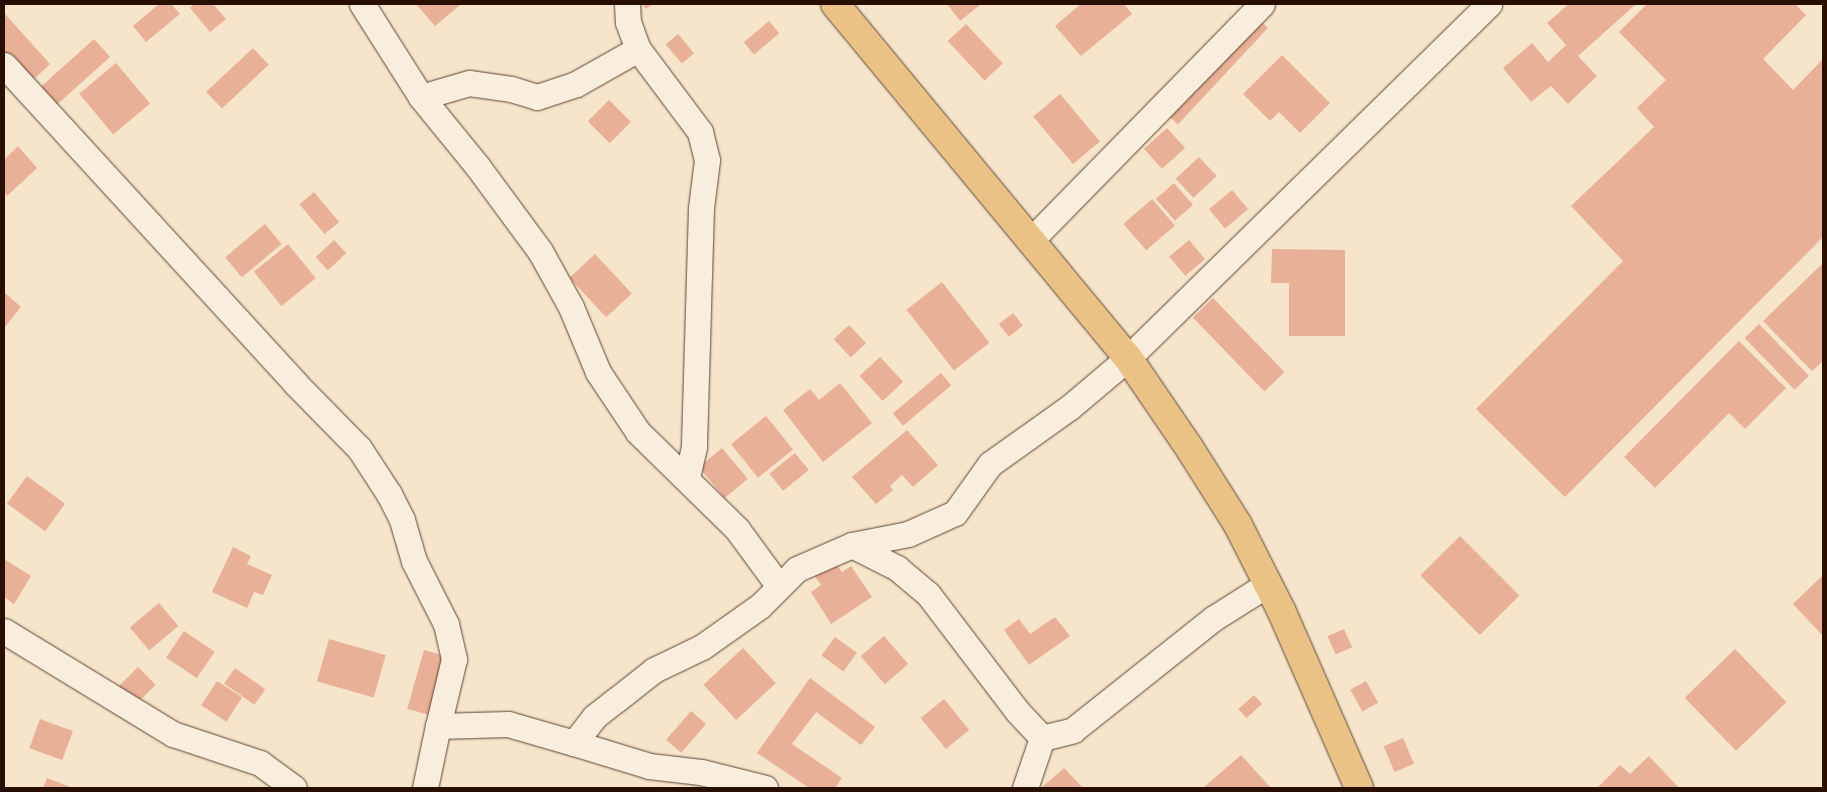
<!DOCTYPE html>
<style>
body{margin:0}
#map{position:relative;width:1827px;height:792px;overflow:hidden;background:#f6e5cb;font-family:"IM FELL French Canon",serif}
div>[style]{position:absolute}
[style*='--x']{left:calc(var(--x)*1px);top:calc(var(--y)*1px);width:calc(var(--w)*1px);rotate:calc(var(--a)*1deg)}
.building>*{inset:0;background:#e8b096;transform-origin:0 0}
.roads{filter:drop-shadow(0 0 1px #5c4433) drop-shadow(0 0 1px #5c4433)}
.street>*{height:25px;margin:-12.5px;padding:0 12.5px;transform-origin:12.5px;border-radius:12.5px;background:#f9eedd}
.primary>*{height:28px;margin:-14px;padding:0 14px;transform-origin:14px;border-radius:14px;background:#ebc286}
span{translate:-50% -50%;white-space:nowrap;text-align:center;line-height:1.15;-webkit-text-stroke:4.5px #f9eedd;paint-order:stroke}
.frame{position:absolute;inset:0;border:5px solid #280f00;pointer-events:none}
</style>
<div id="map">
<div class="building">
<div style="clip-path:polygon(159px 4px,171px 4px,180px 14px,146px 42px,133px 26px)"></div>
<div style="clip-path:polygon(194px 4px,213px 4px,226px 19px,210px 32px,190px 8px)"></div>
<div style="clip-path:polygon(416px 4px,459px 4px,460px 5px,435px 26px)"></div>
<div style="clip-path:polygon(642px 4px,652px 4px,646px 9px)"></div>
<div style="clip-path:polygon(947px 4px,981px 4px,960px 21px)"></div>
<div style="clip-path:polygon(1081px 4px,1124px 4px,1132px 14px,1081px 56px,1055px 26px)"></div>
<div style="clip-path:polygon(1569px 4px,1636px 4px,1578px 56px,1597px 76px,1568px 104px,1551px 86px,1531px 102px,1503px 68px,1532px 43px,1548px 62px,1566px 45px,1547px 23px)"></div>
<div style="clip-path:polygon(1647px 4px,1795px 4px,1806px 15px,1763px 59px,1793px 90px,1823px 59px,1823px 237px,1565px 497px,1476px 409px,1623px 261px,1571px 206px,1654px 127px,1637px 108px,1666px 80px,1619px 32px)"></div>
<div style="clip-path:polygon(4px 13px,50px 64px,27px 86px,4px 60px)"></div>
<div style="left:1254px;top:15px;width:19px;height:132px;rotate:43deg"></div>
<div style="left:769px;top:21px;width:16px;height:33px;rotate:50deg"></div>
<div style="left:966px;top:24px;width:54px;height:25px;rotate:47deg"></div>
<div style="left:678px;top:34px;width:25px;height:16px;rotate:50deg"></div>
<div style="left:94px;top:39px;width:24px;height:82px;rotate:48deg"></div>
<div style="left:253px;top:48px;width:23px;height:64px;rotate:47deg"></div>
<div style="clip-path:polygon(1282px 55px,1330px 103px,1300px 133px,1279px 112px,1270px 121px,1243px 94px)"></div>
<div style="left:116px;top:63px;width:53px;height:48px;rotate:50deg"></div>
<div style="left:1060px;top:94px;width:62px;height:35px;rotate:50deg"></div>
<div style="left:609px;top:100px;width:31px;height:30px;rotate:45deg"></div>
<div style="left:1167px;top:128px;width:27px;height:31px;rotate:48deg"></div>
<div style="clip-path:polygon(18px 146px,37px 168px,7px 196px,4px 192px,4px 160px)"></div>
<div style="left:1199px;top:157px;width:26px;height:32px;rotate:47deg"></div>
<div style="left:1174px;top:183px;width:29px;height:24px;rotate:49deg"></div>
<div style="left:1232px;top:190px;width:25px;height:30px;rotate:50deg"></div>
<div style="left:314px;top:192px;width:39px;height:19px;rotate:50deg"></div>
<div style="left:1152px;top:199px;width:35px;height:38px;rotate:49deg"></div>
<div style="left:265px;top:224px;width:26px;height:52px;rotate:50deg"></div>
<div style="left:334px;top:240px;width:18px;height:25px;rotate:47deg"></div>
<div style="left:1189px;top:240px;width:25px;height:26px;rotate:50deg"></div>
<div style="left:288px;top:244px;width:44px;height:44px;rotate:51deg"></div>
<div style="clip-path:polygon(1272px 249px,1345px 250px,1345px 336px,1289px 336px,1289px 283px,1271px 283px)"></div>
<div style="left:595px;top:254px;width:54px;height:35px;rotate:47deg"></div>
<div style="clip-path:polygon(1823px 263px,1823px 361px,1812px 371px,1763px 321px)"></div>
<div style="left:942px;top:282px;width:77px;height:45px;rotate:52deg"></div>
<div style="clip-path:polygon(4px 292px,21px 307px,4px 328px)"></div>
<div style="left:1213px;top:298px;width:103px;height:28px;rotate:46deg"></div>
<div style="left:1013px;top:313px;width:16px;height:18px;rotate:52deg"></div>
<div style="left:1759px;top:324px;width:72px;height:20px;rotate:46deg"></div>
<div style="left:849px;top:325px;width:25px;height:21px;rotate:47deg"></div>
<div style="clip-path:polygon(1739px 341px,1786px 388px,1745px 429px,1729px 413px,1655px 488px,1624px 457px)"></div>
<div style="left:880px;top:357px;width:34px;height:28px;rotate:47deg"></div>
<div style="left:941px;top:373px;width:16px;height:63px;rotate:50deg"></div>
<div style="clip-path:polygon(840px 383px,872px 423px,823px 462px,783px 410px,810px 389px,819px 400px)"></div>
<div style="left:766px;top:416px;width:43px;height:45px;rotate:51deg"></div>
<div style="clip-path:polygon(907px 430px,938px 465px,913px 487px,902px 475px,890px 486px,893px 490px,876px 504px,852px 477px)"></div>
<div style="left:722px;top:448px;width:40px;height:30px;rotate:50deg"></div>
<div style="left:795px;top:453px;width:22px;height:33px;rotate:51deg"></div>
<div style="left:27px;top:476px;width:47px;height:34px;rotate:36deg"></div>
<div style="left:1460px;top:536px;width:84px;height:56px;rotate:45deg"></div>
<div style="clip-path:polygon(233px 547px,251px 556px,247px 564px,272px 575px,263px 595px,254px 592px,247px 608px,212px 592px)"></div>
<div style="clip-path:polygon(4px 559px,31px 576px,14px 604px,4px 597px)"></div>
<div style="clip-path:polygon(835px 562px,842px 572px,851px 566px,872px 597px,831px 624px,811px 592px,821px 585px,814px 575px)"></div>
<div style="clip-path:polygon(1823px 575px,1823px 636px,1793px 604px)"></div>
<div style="left:159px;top:603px;width:30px;height:38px;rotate:50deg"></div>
<div style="clip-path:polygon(1055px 617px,1070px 636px,1029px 665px,1004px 630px,1019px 619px,1030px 634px)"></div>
<div style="left:1344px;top:629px;width:20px;height:18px;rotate:66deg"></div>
<div style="left:184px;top:631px;width:37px;height:32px;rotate:34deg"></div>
<div style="left:884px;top:636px;width:37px;height:31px;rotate:49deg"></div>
<div style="left:835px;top:637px;width:27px;height:23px;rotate:36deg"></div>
<div style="left:329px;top:639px;width:59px;height:44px;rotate:16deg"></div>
<div style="left:743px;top:648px;width:48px;height:54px;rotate:47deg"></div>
<div style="left:1735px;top:649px;width:74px;height:70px;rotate:46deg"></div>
<div style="left:424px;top:650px;width:22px;height:61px;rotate:16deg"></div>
<div style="left:138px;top:667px;width:25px;height:31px;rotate:45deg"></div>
<div style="left:235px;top:668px;width:37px;height:19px;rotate:35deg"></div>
<div style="clip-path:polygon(810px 678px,875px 727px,861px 745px,816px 712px,792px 744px,842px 778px,835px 788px,809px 788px,757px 753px)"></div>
<div style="left:217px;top:681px;width:30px;height:29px;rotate:33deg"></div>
<div style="left:1366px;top:681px;width:25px;height:18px;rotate:61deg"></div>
<div style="left:1254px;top:695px;width:12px;height:21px;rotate:48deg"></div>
<div style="left:944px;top:699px;width:40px;height:30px;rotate:51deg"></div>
<div style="left:691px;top:711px;width:20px;height:38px;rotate:41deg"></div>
<div style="left:40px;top:719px;width:35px;height:31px;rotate:20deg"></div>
<div style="left:1403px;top:738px;width:28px;height:21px;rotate:67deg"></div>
<div style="clip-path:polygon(1241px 755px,1271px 788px,1203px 788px)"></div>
<div style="clip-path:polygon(1649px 756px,1679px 788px,1598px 787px,1620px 765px,1630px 774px)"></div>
<div style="clip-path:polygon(1064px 768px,1083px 788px,1041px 788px)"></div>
<div style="clip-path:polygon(47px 778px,73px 788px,43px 788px)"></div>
</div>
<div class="roads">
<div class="street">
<div style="--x:362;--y:4;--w:110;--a:57.6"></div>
<div style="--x:421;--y:97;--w:90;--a:50.8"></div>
<div style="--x:478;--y:167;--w:104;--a:53.6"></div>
<div style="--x:540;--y:251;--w:64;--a:61"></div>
<div style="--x:571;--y:307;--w:70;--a:67.4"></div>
<div style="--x:598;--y:372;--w:72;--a:56.3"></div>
<div style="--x:638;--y:432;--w:139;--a:44.4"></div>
<div style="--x:737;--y:529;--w:69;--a:53.8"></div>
<div style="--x:627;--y:4;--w:18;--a:87"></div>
<div style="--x:628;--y:22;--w:29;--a:70"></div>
<div style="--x:638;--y:49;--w:104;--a:53.2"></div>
<div style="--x:700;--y:132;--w:29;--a:76"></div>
<div style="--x:707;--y:160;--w:48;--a:97.1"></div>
<div style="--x:701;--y:208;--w:239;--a:91.7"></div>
<div style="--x:694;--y:447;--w:32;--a:103"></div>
<div style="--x:4;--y:65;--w:432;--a:47.5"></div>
<div style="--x:296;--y:384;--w:90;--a:45.5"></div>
<div style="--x:359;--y:448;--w:55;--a:56.9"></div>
<div style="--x:389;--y:494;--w:29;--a:63"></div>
<div style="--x:402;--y:520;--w:43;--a:73.7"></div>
<div style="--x:414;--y:561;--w:71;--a:63.1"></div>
<div style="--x:446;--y:624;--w:36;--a:77"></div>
<div style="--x:454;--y:659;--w:69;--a:103.4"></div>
<div style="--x:421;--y:97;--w:50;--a:-16.3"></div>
<div style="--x:469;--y:83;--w:42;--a:8.1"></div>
<div style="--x:511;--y:89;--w:27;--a:17"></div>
<div style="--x:537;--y:97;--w:41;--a:-18.4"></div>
<div style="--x:576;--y:84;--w:71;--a:-29.4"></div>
<div style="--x:1031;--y:240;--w:330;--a:-45.6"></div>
<div style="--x:852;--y:545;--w:51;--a:27.1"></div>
<div style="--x:897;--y:568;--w:40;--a:40"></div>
<div style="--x:928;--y:594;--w:148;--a:52.7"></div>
<div style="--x:1018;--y:712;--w:35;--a:47"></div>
<div style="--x:1042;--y:738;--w:53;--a:108.8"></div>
<div style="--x:4;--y:631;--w:198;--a:31.4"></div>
<div style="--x:173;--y:734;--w:92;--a:18.4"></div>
<div style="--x:260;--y:763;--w:42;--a:36.3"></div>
<div style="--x:1042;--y:738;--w:32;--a:-14"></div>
<div style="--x:1073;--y:730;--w:180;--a:-38.5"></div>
<div style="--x:1214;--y:618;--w:64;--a:-32.2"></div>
<div style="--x:574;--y:743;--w:78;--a:17"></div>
<div style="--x:649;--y:766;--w:52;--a:6.6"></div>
<div style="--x:701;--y:772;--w:66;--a:14"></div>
<div style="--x:425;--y:788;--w:63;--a:-78.2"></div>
<div style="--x:438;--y:726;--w:70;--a:-1.6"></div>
<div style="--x:508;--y:724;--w:69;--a:16.1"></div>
<div style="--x:574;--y:743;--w:33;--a:-52"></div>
<div style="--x:594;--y:717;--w:28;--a:-38"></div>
<div style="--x:616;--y:700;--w:48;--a:-38.3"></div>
<div style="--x:654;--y:670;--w:53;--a:-25.6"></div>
<div style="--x:702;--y:647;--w:71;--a:-35.3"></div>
<div style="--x:760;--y:606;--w:52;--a:-45"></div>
<div style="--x:797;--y:569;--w:60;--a:-23.6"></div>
<div style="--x:852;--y:545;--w:57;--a:-11.1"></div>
<div style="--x:908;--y:534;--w:51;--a:-24.1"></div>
<div style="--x:955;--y:513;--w:60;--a:-54.5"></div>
<div style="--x:990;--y:464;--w:98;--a:-35.5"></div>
<div style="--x:1070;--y:407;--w:76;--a:-40.2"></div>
<div style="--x:1128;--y:358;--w:506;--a:-44.44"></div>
</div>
<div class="primary">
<div style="--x:835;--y:4;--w:460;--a:50.4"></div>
<div style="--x:1128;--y:358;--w:110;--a:55.7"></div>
<div style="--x:1190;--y:449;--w:90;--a:57.7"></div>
<div style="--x:1238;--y:525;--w:95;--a:63.2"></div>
<div style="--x:1281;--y:610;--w:194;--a:66.3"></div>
</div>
</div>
<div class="frame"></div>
</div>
